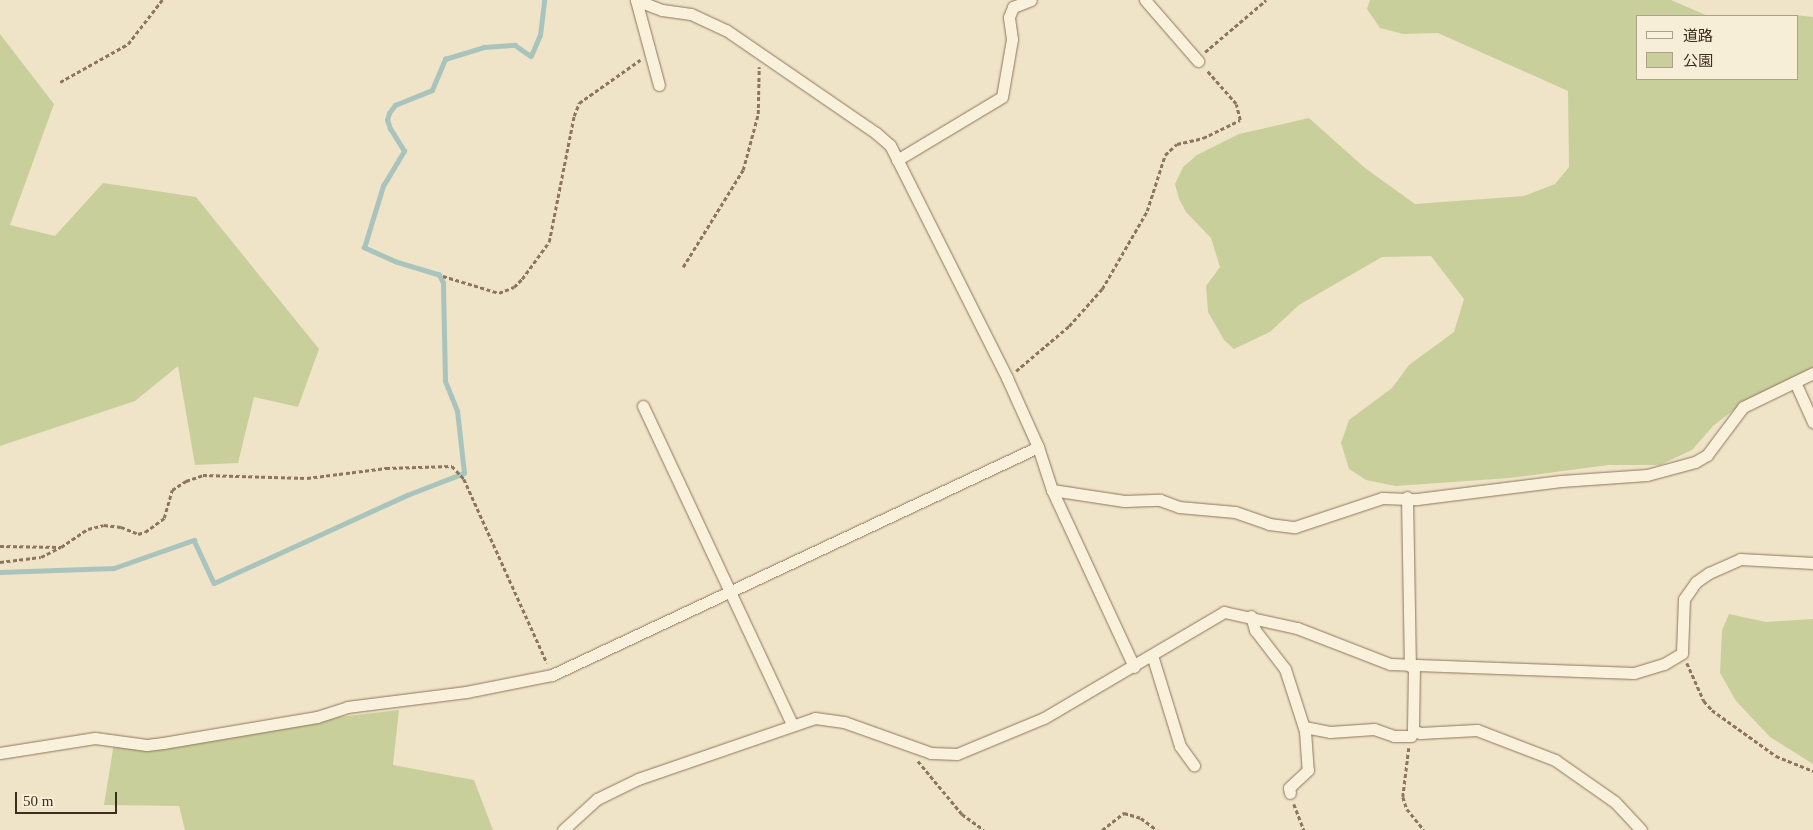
<!DOCTYPE html>
<meta charset="utf-8">
<style>
body{margin:0}
#map{position:relative;width:1813px;height:830px;overflow:hidden;background:#f0e4c8;font-family:"Times New Roman","Noto Sans JP",serif}
div>[style]{position:absolute}
[style*='--x']{left:calc(var(--x)*1px);top:calc(var(--y)*1px);width:calc(var(--w)*1px);rotate:calc(var(--a)*1deg)}
.green>*{inset:0;background:#c9cf9b}
.stream>*{height:4.5px;margin:-2.25px;padding:0 2.25px;transform-origin:2.25px;border-radius:2.25px;background:#a9c4bc}
.path>*{height:2.5px;margin-top:-1.25px;transform-origin:0;background:repeating-linear-gradient(90deg,#8d765c 0 4px,transparent 0 6.5px)}
.roads{filter:drop-shadow(0 0 1px #8d765c) drop-shadow(0 0 1px #8d765c)}
.street>*{height:11px;margin:-5.5px;padding:0 5.5px;transform-origin:5.5px;border-radius:5.5px;background:#faf1dc}
span{translate:-50% -50%;white-space:nowrap;text-align:center;line-height:1.15;-webkit-text-stroke:4px #f7eed8;paint-order:stroke}
.legend{position:absolute;left:1636px;top:15px;width:162px;height:65px;box-sizing:border-box;background:#f7eed8;border:1px solid #ada18e;margin:0;padding:6px 9px;list-style:none;font-size:15px;color:#3d2e20}
.legend li{display:flex;align-items:center;gap:10px;height:25px}
.legend b{width:25px;border:1px solid #ada18e}
.scale{position:absolute;left:15px;top:792px;width:102px;height:22px;box-sizing:border-box;border:2px solid #3d2e20;border-top:0;padding-left:6px;font-size:15px;line-height:18px;white-space:nowrap;color:#3d2e20;-webkit-text-stroke:4px #f7eed8;paint-order:stroke}
</style>
<div id="map">
<div class="green">
<div style="clip-path:polygon(1370px 0,1671px 0,1708px 16px,1637px 16px,1637px 79px,1797px 79px,1797px 16px,1793px 16px,1795px 15px,1813px 17px,1813px 368px,1739px 406px,1713px 426px,1692px 450px,1660px 465px,1608px 465px,1510px 478px,1396px 486px,1366px 480px,1349px 469px,1341px 443px,1349px 420px,1392px 388px,1409px 365px,1454px 332px,1464px 299px,1431px 256px,1382px 257px,1299px 305px,1270px 332px,1234px 349px,1224px 340px,1208px 312px,1206px 286px,1220px 267px,1211px 238px,1186px 212px,1179px 199px,1175px 184px,1183px 167px,1197px 155px,1239px 134px,1309px 118px,1365px 168px,1415px 204px,1524px 196px,1555px 184px,1569px 167px,1568px 91px,1438px 33px,1403px 34px,1380px 28px,1367px 9px)"></div>
<div style="clip-path:polygon(0 34px,54px 104px,10px 225px,55px 236px,103px 183px,196px 197px,319px 349px,298px 407px,254px 397px,238px 463px,195px 465px,178px 366px,135px 401px,0 446px)"></div>
<div style="clip-path:polygon(1729px 614px,1766px 622px,1813px 619px,1813px 764px,1770px 737px,1736px 701px,1720px 673px,1722px 630px)"></div>
<div style="clip-path:polygon(399px 710px,393px 765px,474px 780px,493px 830px,185px 830px,179px 806px,104px 805px,114px 743px)"></div>
</div>
<div class="stream">
<div style="--x:0;--y:572;--w:114;--a:-2"></div>
<div style="--x:114;--y:568;--w:85;--a:-19.3"></div>
<div style="--x:194;--y:540;--w:47;--a:65.1"></div>
<div style="--x:214;--y:583;--w:212;--a:-24.5"></div>
<div style="--x:407;--y:495;--w:61;--a:-21.1"></div>
<div style="--x:464;--y:473;--w:62;--a:-96.4"></div>
<div style="--x:457;--y:411;--w:32;--a:-112"></div>
<div style="--x:445;--y:381;--w:98;--a:-91.2"></div>
<div style="--x:443;--y:283;--w:9;--a:-117"></div>
<div style="--x:439;--y:275;--w:45;--a:-163.2"></div>
<div style="--x:396;--y:262;--w:35;--a:-156"></div>
<div style="--x:364;--y:248;--w:65;--a:-73"></div>
<div style="--x:383;--y:186;--w:41;--a:-59"></div>
<div style="--x:404;--y:151;--w:26;--a:-122"></div>
<div style="--x:390;--y:129;--w:9;--a:-108"></div>
<div style="--x:387;--y:120;--w:7;--a:-74"></div>
<div style="--x:389;--y:113;--w:10;--a:-53"></div>
<div style="--x:395;--y:105;--w:40;--a:-22"></div>
<div style="--x:432;--y:90;--w:34;--a:-67"></div>
<div style="--x:445;--y:59;--w:41;--a:-17.1"></div>
<div style="--x:484;--y:47;--w:31;--a:-4"></div>
<div style="--x:515;--y:45;--w:19;--a:35"></div>
<div style="--x:531;--y:56;--w:23;--a:-67"></div>
<div style="--x:540;--y:35;--w:35;--a:-83"></div>
</div>
<div class="path">
<div style="--x:1205;--y:52;--w:80;--a:-40.4"></div>
<div style="--x:60;--y:82;--w:78;--a:-29.2"></div>
<div style="--x:128;--y:44;--w:56;--a:-52.3"></div>
<div style="--x:683;--y:267;--w:114;--a:-58.3"></div>
<div style="--x:743;--y:170;--w:58;--a:-75"></div>
<div style="--x:758;--y:114;--w:47;--a:-88.8"></div>
<div style="--x:443;--y:276;--w:59;--a:16.9"></div>
<div style="--x:499;--y:293;--w:16;--a:-22"></div>
<div style="--x:514;--y:287;--w:11;--a:-45"></div>
<div style="--x:522;--y:279;--w:46;--a:-53.9"></div>
<div style="--x:549;--y:242;--w:128;--a:-78.8"></div>
<div style="--x:574;--y:116;--w:14;--a:-69"></div>
<div style="--x:579;--y:103;--w:75;--a:-35.2"></div>
<div style="--x:1016;--y:371;--w:70;--a:-40.3"></div>
<div style="--x:1069;--y:326;--w:50;--a:-48.3"></div>
<div style="--x:1102;--y:289;--w:90;--a:-60"></div>
<div style="--x:1147;--y:211;--w:59;--a:-72.2"></div>
<div style="--x:1165;--y:155;--w:16;--a:-43"></div>
<div style="--x:1177;--y:144;--w:27;--a:-13"></div>
<div style="--x:1203;--y:138;--w:41;--a:-25.9"></div>
<div style="--x:1240;--y:120;--w:16;--a:-104"></div>
<div style="--x:1236;--y:104;--w:45;--a:-131.4"></div>
<div style="--x:0;--y:546;--w:61;--a:0.9"></div>
<div style="--x:61;--y:547;--w:32;--a:-34"></div>
<div style="--x:88;--y:529;--w:16;--a:-14"></div>
<div style="--x:104;--y:525;--w:17;--a:7"></div>
<div style="--x:121;--y:527;--w:18;--a:22"></div>
<div style="--x:138;--y:534;--w:7;--a:-16"></div>
<div style="--x:145;--y:532;--w:24;--a:-36"></div>
<div style="--x:164;--y:518;--w:29;--a:-74"></div>
<div style="--x:172;--y:490;--w:17;--a:-33"></div>
<div style="--x:186;--y:481;--w:18;--a:-19"></div>
<div style="--x:203;--y:475;--w:104;--a:1.7"></div>
<div style="--x:307;--y:478;--w:80;--a:-7.2"></div>
<div style="--x:386;--y:468;--w:66;--a:-1.7"></div>
<div style="--x:452;--y:466;--w:18;--a:47"></div>
<div style="--x:464;--y:479;--w:202;--a:65.7"></div>
<div style="--x:0;--y:562;--w:41;--a:-7"></div>
<div style="--x:41;--y:557;--w:22;--a:-27"></div>
<div style="--x:1687;--y:663;--w:42;--a:65.9"></div>
<div style="--x:1704;--y:701;--w:12;--a:48"></div>
<div style="--x:1712;--y:710;--w:79;--a:35.7"></div>
<div style="--x:1776;--y:756;--w:40;--a:22"></div>
<div style="--x:1409;--y:748;--w:49;--a:97"></div>
<div style="--x:1403;--y:797;--w:13;--a:72"></div>
<div style="--x:1407;--y:809;--w:27;--a:51"></div>
<div style="--x:918;--y:761;--w:69;--a:50.3"></div>
<div style="--x:962;--y:814;--w:27;--a:36"></div>
<div style="--x:1294;--y:804;--w:28;--a:69"></div>
<div style="--x:1102;--y:830;--w:28;--a:-38"></div>
<div style="--x:1124;--y:813;--w:18;--a:16"></div>
<div style="--x:1141;--y:818;--w:20;--a:37"></div>
</div>
<div class="roads">
<div class="street">
<div style="--x:636;--y:0;--w:28;--a:21"></div>
<div style="--x:662;--y:10;--w:29;--a:8"></div>
<div style="--x:691;--y:14;--w:38;--a:25"></div>
<div style="--x:726;--y:30;--w:182;--a:34.5"></div>
<div style="--x:876;--y:133;--w:18;--a:41"></div>
<div style="--x:890;--y:145;--w:261;--a:63.3"></div>
<div style="--x:1007;--y:378;--w:76;--a:65.8"></div>
<div style="--x:1038;--y:447;--w:45;--a:72"></div>
<div style="--x:1052;--y:490;--w:195;--a:65.1"></div>
<div style="--x:636;--y:0;--w:88;--a:74.9"></div>
<div style="--x:1145;--y:0;--w:81;--a:49"></div>
<div style="--x:897;--y:160;--w:122;--a:-31"></div>
<div style="--x:1002;--y:97;--w:59;--a:-80.2"></div>
<div style="--x:1012;--y:39;--w:22;--a:-98"></div>
<div style="--x:1009;--y:17;--w:11;--a:-68"></div>
<div style="--x:1013;--y:7;--w:19;--a:-21"></div>
<div style="--x:1795;--y:382;--w:44;--a:65.8"></div>
<div style="--x:643;--y:406;--w:351;--a:64.9"></div>
<div style="--x:1052;--y:490;--w:73;--a:8.7"></div>
<div style="--x:1124;--y:501;--w:36;--a:-2"></div>
<div style="--x:1160;--y:500;--w:20;--a:20"></div>
<div style="--x:1179;--y:507;--w:56;--a:5.1"></div>
<div style="--x:1235;--y:512;--w:36;--a:19"></div>
<div style="--x:1269;--y:524;--w:26;--a:7"></div>
<div style="--x:1295;--y:527;--w:92;--a:-18.4"></div>
<div style="--x:1382;--y:498;--w:35;--a:2"></div>
<div style="--x:1417;--y:499;--w:145;--a:-7.1"></div>
<div style="--x:1561;--y:481;--w:86;--a:-4"></div>
<div style="--x:1647;--y:475;--w:50;--a:-15.2"></div>
<div style="--x:1695;--y:462;--w:14;--a:-30"></div>
<div style="--x:1707;--y:455;--w:60;--a:-53.1"></div>
<div style="--x:1743;--y:407;--w:78;--a:-25.9"></div>
<div style="--x:1407;--y:497;--w:169;--a:89"></div>
<div style="--x:1251;--y:616;--w:15;--a:74"></div>
<div style="--x:1255;--y:630;--w:49;--a:52.4"></div>
<div style="--x:1285;--y:669;--w:65;--a:72.1"></div>
<div style="--x:1305;--y:731;--w:39;--a:86"></div>
<div style="--x:1308;--y:770;--w:26;--a:137"></div>
<div style="--x:1289;--y:788;--w:5;--a:79"></div>
<div style="--x:1152;--y:655;--w:95;--a:72.9"></div>
<div style="--x:1180;--y:746;--w:24;--a:54"></div>
<div style="--x:1414;--y:666;--w:64;--a:90.9"></div>
<div style="--x:1413;--y:730;--w:8;--a:23"></div>
<div style="--x:1420;--y:733;--w:57;--a:-3"></div>
<div style="--x:1477;--y:730;--w:84;--a:21"></div>
<div style="--x:1555;--y:760;--w:73;--a:35"></div>
<div style="--x:1615;--y:802;--w:38;--a:47"></div>
<div style="--x:1304;--y:727;--w:26;--a:11"></div>
<div style="--x:1330;--y:732;--w:44;--a:-3.9"></div>
<div style="--x:1374;--y:729;--w:21;--a:19"></div>
<div style="--x:1394;--y:736;--w:17;--a:0"></div>
<div style="--x:0;--y:753;--w:96;--a:-9"></div>
<div style="--x:95;--y:738;--w:52;--a:7.7"></div>
<div style="--x:147;--y:745;--w:16;--a:-7"></div>
<div style="--x:163;--y:743;--w:156;--a:-9.6"></div>
<div style="--x:317;--y:717;--w:32;--a:-18"></div>
<div style="--x:347;--y:707;--w:120;--a:-7.2"></div>
<div style="--x:466;--y:692;--w:88;--a:-11.2"></div>
<div style="--x:552;--y:675;--w:537;--a:-25.13"></div>
<div style="--x:563;--y:830;--w:46;--a:-42.4"></div>
<div style="--x:597;--y:799;--w:46;--a:-26"></div>
<div style="--x:638;--y:779;--w:187;--a:-19"></div>
<div style="--x:815;--y:718;--w:29;--a:8"></div>
<div style="--x:844;--y:722;--w:92;--a:19.6"></div>
<div style="--x:931;--y:753;--w:26;--a:2"></div>
<div style="--x:957;--y:754;--w:94;--a:-22.5"></div>
<div style="--x:1044;--y:718;--w:209;--a:-30.5"></div>
<div style="--x:1224;--y:612;--w:75;--a:12.4"></div>
<div style="--x:1297;--y:628;--w:100;--a:21.2"></div>
<div style="--x:1390;--y:664;--w:244;--a:2.1"></div>
<div style="--x:1634;--y:673;--w:31;--a:-17"></div>
<div style="--x:1664;--y:664;--w:21;--a:-31"></div>
<div style="--x:1682;--y:653;--w:54;--a:-87.9"></div>
<div style="--x:1684;--y:599;--w:21;--a:-55"></div>
<div style="--x:1696;--y:582;--w:16;--a:-35"></div>
<div style="--x:1709;--y:573;--w:34;--a:-24"></div>
<div style="--x:1740;--y:559;--w:73;--a:3.1"></div>
</div>
</div>
<ul class="legend">
<li><b style="height:6px;background:#faf1dc"></b>道路</li>
<li><b style="height:14px;background:#c9cf9b"></b>公園</li>
</ul>
<div class="scale">50 m</div>
</div>
